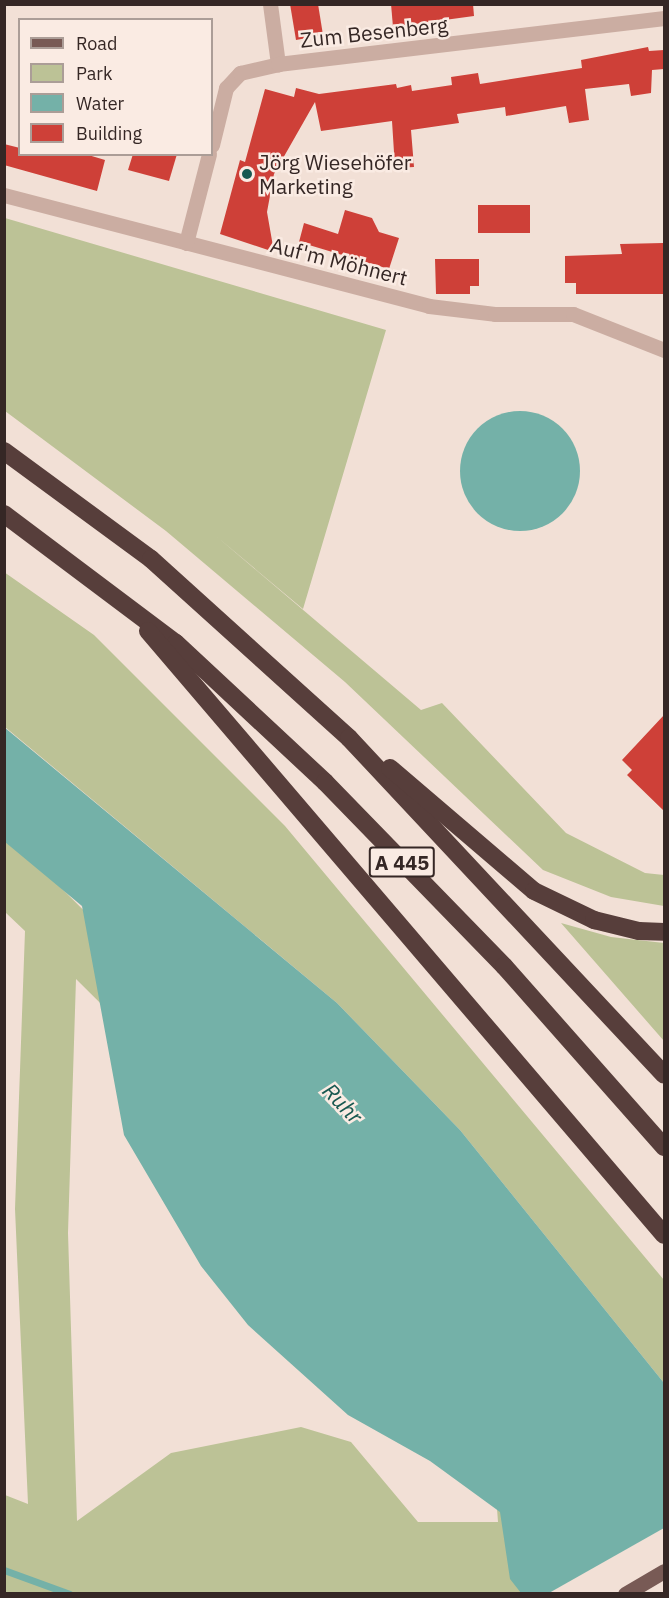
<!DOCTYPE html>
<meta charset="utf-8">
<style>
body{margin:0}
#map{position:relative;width:669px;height:1598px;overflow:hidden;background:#f2e0d6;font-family:"IBM Plex Sans",sans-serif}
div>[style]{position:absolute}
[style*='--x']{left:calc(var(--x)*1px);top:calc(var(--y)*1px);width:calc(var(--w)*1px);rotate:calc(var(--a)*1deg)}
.green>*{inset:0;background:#bcc296}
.water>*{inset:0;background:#74b1a8}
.round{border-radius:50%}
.pier>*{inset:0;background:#f2e0d6}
.stream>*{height:7px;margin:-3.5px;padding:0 3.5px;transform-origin:3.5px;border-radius:3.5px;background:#74b1a8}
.building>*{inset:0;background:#ce4038;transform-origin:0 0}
.street>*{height:15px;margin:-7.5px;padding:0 7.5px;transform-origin:7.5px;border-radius:7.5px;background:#cbada2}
.primary>*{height:15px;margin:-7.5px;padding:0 7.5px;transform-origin:7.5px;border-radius:7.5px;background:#785a55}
.highway>*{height:18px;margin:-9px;padding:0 9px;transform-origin:9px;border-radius:9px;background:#573e3b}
.dots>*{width:16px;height:16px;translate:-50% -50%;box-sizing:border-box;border:3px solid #faebe3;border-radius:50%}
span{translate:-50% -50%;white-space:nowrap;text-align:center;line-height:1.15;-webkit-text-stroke:5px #faebe3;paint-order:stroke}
.shield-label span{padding:2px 4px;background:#faebe3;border:2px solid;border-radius:4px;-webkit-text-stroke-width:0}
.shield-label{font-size:20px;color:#352725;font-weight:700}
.street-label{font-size:21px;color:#352725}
.poi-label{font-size:21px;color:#352725}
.left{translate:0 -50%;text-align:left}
.water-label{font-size:22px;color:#185951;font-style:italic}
.frame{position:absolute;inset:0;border:6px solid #352725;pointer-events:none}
.legend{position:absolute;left:18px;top:18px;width:195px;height:138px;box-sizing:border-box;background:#faebe3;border:2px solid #ab9d97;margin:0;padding:8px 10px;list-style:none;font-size:18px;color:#352725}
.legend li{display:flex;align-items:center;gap:12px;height:30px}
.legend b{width:30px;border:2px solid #ab9d97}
</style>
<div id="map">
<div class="green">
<div style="clip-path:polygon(5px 218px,386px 330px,303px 609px,216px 536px,421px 710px,442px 703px,566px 833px,645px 873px,664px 875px,664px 906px,611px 897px,543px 870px,345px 682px,166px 531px,5px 411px)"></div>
<div style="clip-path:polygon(4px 572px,94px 635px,285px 826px,664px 1280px,664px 1383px,460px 1130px,337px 1003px,5px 727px)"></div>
<div style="clip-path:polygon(evenodd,4px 831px,272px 1098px,661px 1513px,522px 1593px,5px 1593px,5px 1495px,28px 1504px,15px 1209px,25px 931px,5px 912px,4px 831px,76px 979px,229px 1131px,493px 1455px,498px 1522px,418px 1522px,351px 1442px,301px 1427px,171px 1453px,77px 1521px,68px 1233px,76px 979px)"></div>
<div style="clip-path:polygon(561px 923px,611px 937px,664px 943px,664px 1041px)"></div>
</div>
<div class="water">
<div class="round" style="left:460px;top:411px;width:120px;height:120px"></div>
<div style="clip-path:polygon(4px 727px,337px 1003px,460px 1130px,664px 1383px,664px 1593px,521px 1593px,510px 1579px,500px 1512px,430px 1461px,348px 1415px,248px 1325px,201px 1266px,124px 1135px,82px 906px,5px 842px)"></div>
</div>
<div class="pier">
<div style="clip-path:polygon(664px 1528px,664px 1594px,549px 1593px)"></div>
</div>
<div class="stream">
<div style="--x:4;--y:1570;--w:70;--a:20"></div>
</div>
<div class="building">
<div style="clip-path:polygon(290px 4px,318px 4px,323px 35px,296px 40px)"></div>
<div style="clip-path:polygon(391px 4px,473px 4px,474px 16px,393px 27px)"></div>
<div style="clip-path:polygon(648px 47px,649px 51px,664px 50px,664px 69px,652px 70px,651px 93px,631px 96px,629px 84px,585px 89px,589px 120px,569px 123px,566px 106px,506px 116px,505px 107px,457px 114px,459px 123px,411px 130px,414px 167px,395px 168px,392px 121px,321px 131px,315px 102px,274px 174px,267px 212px,274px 252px,220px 234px,240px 160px,245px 162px,265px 89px,294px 97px,296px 88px,319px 94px,396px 84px,397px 88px,411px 85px,412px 91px,452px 85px,451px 77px,478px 73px,480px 84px,582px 68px,581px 60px)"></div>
<div style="clip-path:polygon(4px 144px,20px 148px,20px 154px,85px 154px,105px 160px,97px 191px,4px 165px)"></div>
<div style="clip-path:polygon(133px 154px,177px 154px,169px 181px,128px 170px)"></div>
<div style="left:478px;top:205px;width:52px;height:28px"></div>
<div style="clip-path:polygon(345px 210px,372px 218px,379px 232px,399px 238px,389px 269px,299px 242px,304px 223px,338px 234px)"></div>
<div style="clip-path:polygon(663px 243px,664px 294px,576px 294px,576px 283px,565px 283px,565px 256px,622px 254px,620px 244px)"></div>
<div style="clip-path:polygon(435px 259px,479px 259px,479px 286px,470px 286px,470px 294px,436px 294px)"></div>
<div style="clip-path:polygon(664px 715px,664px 811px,627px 775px,632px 770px,622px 760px)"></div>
</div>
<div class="street">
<div style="--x:270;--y:4;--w:61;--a:82.4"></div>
<div style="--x:212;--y:145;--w:59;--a:-76.2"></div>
<div style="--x:226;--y:88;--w:21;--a:-47"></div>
<div style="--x:240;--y:73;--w:39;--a:-13"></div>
<div style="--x:278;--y:64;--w:389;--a:-6.8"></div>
<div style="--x:4;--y:195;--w:439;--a:14.6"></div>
<div style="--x:429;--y:306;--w:66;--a:6.9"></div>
<div style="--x:495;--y:314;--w:78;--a:0"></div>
<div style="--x:573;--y:314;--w:98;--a:21.6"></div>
<div style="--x:186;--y:243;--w:92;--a:-75.5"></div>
</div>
<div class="primary">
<div style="--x:625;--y:1594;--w:45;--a:-30.5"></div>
</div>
<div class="highway">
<div style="--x:4;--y:451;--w:182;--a:36.3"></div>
<div style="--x:151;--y:559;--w:267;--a:42.1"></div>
<div style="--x:349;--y:738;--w:461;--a:46.9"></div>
<div style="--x:4;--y:514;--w:215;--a:36.9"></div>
<div style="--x:176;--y:643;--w:204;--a:43"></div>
<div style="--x:325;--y:782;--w:257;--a:45.8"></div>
<div style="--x:504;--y:966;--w:242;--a:48.5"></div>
<div style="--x:148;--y:631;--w:794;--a:49.49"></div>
<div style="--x:390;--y:768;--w:189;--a:40.5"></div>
<div style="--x:534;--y:891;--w:67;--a:25.8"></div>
<div style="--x:594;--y:920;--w:46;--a:13.7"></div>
<div style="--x:639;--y:931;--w:25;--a:2"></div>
</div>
<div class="dots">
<div style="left:247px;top:174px;background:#185951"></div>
</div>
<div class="shield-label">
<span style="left:402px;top:862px">A 445</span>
</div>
<div class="street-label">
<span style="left:374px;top:32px;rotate:-6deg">Zum Besenberg</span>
<span style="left:339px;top:261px;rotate:14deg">Auf'm Möhnert</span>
</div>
<div class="poi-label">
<span class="left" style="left:259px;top:174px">Jörg Wiesehöfer<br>Marketing</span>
</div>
<div class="water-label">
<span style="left:343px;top:1103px;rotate:46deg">Ruhr</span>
</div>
<div class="frame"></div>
<ul class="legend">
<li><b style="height:8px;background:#785a55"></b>Road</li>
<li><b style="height:16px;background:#bcc296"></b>Park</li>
<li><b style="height:16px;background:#74b1a8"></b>Water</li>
<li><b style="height:16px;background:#ce4038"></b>Building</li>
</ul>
</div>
